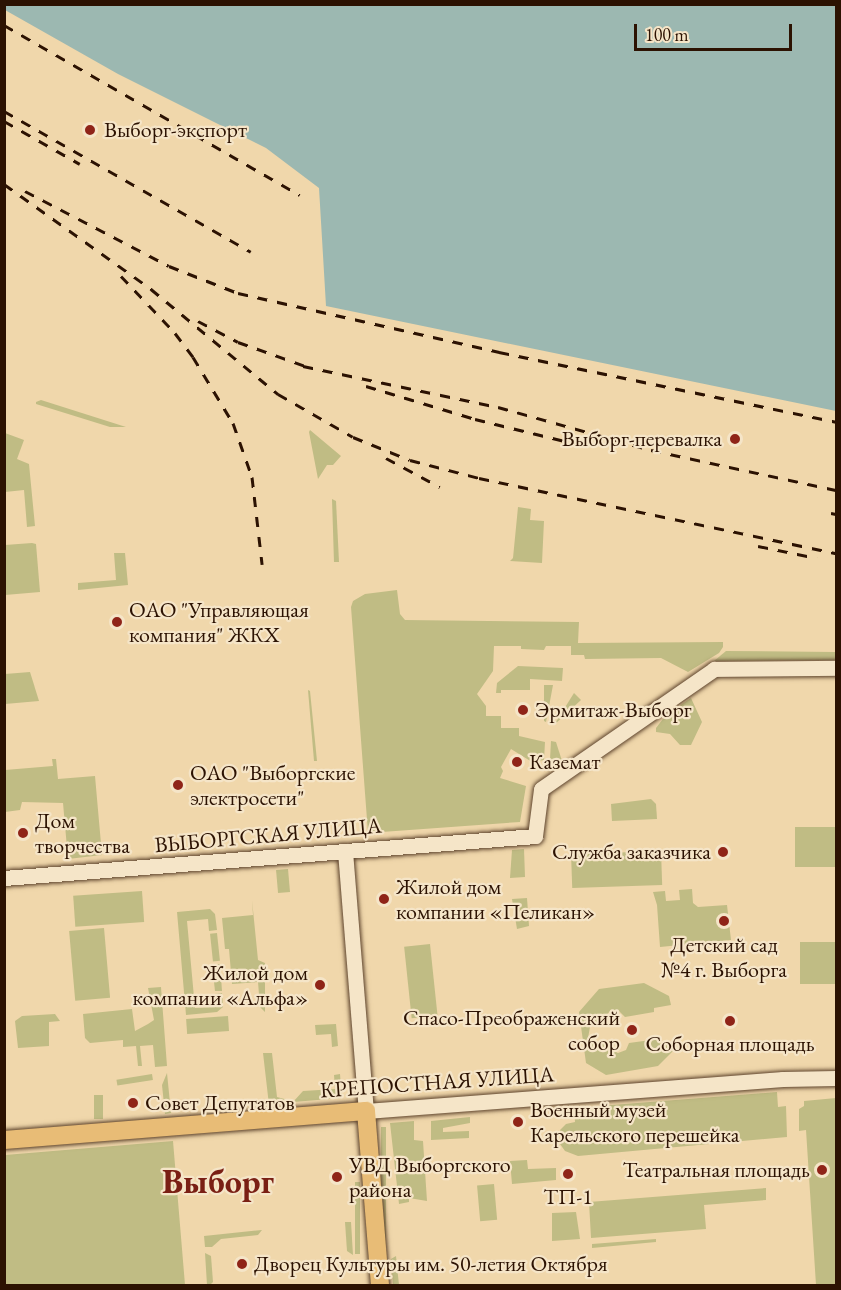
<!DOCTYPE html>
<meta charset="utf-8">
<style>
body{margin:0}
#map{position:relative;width:841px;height:1290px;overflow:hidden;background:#f0d7ab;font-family:"EB Garamond",serif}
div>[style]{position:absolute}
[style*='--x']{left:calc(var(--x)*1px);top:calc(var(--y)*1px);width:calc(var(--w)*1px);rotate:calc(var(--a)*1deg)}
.green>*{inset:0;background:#c0bc84;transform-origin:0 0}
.water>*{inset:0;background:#9cb8b1}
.roads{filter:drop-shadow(0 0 2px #5d432c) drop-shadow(0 0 2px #5d432c)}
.tertiary>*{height:15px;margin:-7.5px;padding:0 7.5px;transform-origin:7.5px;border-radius:7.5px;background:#f5e5c8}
.primary>*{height:18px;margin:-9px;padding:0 9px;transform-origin:9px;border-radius:9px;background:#e8bc76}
.rail>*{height:3px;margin-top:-1.5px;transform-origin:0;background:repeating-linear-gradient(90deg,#2c1202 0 10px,transparent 0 20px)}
.dots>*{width:16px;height:16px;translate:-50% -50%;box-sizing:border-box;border:3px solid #f5e5c8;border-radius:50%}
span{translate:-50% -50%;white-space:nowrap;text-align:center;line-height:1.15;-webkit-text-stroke:4.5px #f5e5c8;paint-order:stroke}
.poi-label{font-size:22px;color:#2c1202}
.left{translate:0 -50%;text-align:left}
.right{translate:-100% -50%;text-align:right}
.street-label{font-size:22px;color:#2c1202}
.town-label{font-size:34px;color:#7a1f14;font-weight:700}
.frame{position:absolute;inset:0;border:6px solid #2c1202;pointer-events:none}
.scale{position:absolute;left:634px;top:24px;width:158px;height:27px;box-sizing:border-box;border:3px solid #2c1202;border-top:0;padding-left:8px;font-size:18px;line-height:21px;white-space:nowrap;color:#2c1202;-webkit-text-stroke:4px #f5e5c8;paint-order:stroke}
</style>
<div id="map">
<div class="green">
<div style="clip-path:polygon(41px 400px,126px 427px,110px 427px,36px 404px,36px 402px)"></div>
<div style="clip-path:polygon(310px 430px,341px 456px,333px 465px,327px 465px,318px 479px,309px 432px)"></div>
<div style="clip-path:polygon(5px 433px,24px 440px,17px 459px,29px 464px,35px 526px,27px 527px,24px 490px,5px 492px)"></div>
<div style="clip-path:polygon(332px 499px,336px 501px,339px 562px,334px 562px)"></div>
<div style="clip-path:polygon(518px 507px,531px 509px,530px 520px,544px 521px,542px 563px,510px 561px,513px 558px)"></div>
<div style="clip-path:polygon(32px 543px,36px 544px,40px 592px,5px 595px,5px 545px)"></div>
<div style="clip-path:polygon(114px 553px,125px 553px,128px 585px,78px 590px,78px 583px,116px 580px)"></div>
<div style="clip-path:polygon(397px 590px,400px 614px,405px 620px,579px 622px,578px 643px,723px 642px,723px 647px,719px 653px,688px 672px,661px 658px,585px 659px,584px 655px,571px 655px,571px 646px,546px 646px,544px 650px,521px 649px,521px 646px,494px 646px,493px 671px,477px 694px,486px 706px,486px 716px,501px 716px,501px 728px,519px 728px,519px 736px,545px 742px,544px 760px,532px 762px,511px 749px,501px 767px,503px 771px,500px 778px,526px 786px,520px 822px,368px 833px,351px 607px,353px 601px,365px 594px)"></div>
<div style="clip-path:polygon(726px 651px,836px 652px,836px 660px,714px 661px)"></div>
<div style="clip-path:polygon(518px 666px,563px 668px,562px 681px,530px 679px,530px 690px,501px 690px,501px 693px,496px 693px,497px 683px)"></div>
<div style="clip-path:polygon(30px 672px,39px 701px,5px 704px,5px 674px)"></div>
<div style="clip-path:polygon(544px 685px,553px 685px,546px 722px,544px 721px)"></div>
<div style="clip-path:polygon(308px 690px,310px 691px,317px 761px,314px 761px)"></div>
<div style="clip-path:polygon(574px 693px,581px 700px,554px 725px)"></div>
<div style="clip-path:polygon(691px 698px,702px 722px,691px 745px,680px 745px,670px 734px,656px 732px,656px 728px,666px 715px)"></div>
<div style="clip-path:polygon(551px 741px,556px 742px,562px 761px,550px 760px)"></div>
<div style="clip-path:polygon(52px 759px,56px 759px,58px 779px,95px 776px,102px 855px,68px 859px,63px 803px,22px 802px,20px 810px,5px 812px,5px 770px,53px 766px)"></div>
<div style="clip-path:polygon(651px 799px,656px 804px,657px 819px,612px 821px,611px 804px)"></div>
<div style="left:836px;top:827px;width:40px;height:41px;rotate:90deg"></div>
<div style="clip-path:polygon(524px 849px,525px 877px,510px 878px,512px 850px)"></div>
<div style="left:661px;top:851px;width:34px;height:90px;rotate:88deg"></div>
<div style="left:288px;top:869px;width:23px;height:12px;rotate:85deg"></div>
<div style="clip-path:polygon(692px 889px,693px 903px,698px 907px,727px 905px,731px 940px,660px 947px,657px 905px,653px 892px,665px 891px,666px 901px,680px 900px,679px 890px)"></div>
<div style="left:142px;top:891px;width:31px;height:69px;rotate:86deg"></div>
<div style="clip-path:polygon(527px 898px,529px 926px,517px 929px,512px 899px)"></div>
<div style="clip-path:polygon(252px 900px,258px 960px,265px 963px,265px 1012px,260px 1007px,258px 982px,232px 984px,229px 949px,225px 949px,222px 918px,253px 915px)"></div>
<div style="clip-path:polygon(210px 909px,215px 914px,217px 930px,209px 931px,208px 919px,187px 921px,195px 1008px,216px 1007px,215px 994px,222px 993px,223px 1007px,217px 1012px,186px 1015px,177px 912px)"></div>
<div style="left:104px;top:928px;width:70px;height:35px;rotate:85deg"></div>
<div style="left:217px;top:933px;width:28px;height:7px;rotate:84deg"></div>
<div style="left:836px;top:942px;width:42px;height:36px;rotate:90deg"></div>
<div style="left:430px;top:944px;width:72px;height:26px;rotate:84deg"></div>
<div style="clip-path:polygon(212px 964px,220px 964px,222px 991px,215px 991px)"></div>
<div style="clip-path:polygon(644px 983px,669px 996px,671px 1005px,654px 1008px,654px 1012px,625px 1017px,618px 1010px,611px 1010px,602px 1020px,602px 1024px,590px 1027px,588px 1038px,595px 1043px,605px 1042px,606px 1047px,618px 1053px,626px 1050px,629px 1043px,658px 1039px,659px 1043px,676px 1041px,677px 1047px,658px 1066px,606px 1075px,586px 1063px,579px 1012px,599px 989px)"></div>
<div style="clip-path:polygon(161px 987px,167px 1066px,155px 1067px,153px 1045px,140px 1046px,142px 1066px,138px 1066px,136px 1046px,123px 1047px,123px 1040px,90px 1043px,85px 1038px,83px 1014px,132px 1009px,135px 1031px,148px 1024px,154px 1020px,148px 988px)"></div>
<div style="clip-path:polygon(55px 1014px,60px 1021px,49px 1022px,49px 1046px,18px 1048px,15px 1021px,22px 1016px)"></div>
<div style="left:228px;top:1016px;width:15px;height:42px;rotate:86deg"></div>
<div style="clip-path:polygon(336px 1024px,338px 1046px,332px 1047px,331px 1034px,316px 1035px,315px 1025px)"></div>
<div style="clip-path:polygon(263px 1053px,272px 1053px,277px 1097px,288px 1100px,288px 1103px,269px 1105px)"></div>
<div style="clip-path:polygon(167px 1073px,171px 1113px,165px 1114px,162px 1085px)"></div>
<div style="left:152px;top:1074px;width:6px;height:36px;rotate:81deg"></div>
<div style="clip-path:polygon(340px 1074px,342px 1098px,293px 1102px,303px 1091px,335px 1089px,334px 1075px)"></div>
<div style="clip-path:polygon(777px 1092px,778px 1107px,786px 1106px,787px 1137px,578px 1156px,565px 1151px,560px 1144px,560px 1130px,566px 1124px,575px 1122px,574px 1108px)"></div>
<div style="left:94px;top:1095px;width:9px;height:24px"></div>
<div style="clip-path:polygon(836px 1098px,836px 1285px,816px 1285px,806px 1130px,799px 1131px,799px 1109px,804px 1106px,804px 1101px)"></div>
<div style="clip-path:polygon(470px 1117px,470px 1123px,443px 1128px,443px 1132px,469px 1131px,469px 1138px,431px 1140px,431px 1121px)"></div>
<div style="clip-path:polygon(414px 1121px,414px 1140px,423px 1141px,427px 1201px,409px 1198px,409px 1202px,399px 1204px,390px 1123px)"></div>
<div style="left:381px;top:1127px;width:5px;height:125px"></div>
<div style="clip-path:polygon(173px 1141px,185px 1285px,5px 1285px,5px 1155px)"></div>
<div style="clip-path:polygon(527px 1160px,528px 1169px,556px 1168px,556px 1180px,512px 1184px,510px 1161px)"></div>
<div style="left:355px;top:1182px;width:5px;height:72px"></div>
<div style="left:494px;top:1184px;width:36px;height:17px;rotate:85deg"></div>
<div style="clip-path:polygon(766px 1188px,766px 1200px,704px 1205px,706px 1229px,591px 1238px,589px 1202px)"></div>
<div style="clip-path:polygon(576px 1212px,580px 1239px,552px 1241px,552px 1213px)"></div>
<div style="clip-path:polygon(345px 1222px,351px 1222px,353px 1255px,347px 1251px)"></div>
<div style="clip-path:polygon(262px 1230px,258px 1235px,221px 1239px,212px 1247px,205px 1247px,204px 1236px)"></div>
<div style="clip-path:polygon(656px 1239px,656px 1242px,592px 1248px,592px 1244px)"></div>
<div style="clip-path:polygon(205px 1253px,211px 1256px,213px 1282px,210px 1285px,207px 1285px)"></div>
<div style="clip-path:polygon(396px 1256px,399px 1285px,393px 1285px,391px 1259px)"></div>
</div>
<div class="water">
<div style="clip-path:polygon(5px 4px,836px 5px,836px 411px,326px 306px,319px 188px,266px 148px,118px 74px,5px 10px)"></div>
</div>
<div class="roads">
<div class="tertiary">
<div style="--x:345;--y:851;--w:261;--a:85.4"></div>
<div style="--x:366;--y:1111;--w:418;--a:-4.4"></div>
<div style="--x:783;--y:1079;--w:53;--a:-1.1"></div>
<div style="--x:4;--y:878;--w:533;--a:-4.52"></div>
<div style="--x:535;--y:836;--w:47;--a:-82.7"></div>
<div style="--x:541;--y:789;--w:211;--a:-34.7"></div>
<div style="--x:714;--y:669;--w:122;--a:-0.5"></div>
</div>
<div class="primary">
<div style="--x:4;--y:1140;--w:363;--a:-4.6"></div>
<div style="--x:366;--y:1111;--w:176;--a:85.4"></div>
</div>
</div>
<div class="rail">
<div style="--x:4;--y:25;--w:341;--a:29.9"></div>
<div style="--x:4;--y:111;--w:284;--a:29.7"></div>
<div style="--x:4;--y:121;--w:87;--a:29.5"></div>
<div style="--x:4;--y:184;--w:181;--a:35.5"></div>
<div style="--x:151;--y:289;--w:165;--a:39.6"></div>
<div style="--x:278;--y:394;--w:86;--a:29.8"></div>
<div style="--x:353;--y:437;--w:61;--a:22"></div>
<div style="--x:410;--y:460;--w:71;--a:14.6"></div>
<div style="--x:479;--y:478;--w:365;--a:11.9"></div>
<div style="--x:25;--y:191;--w:162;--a:27.5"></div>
<div style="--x:169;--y:266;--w:74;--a:21.4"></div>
<div style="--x:238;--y:293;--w:268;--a:12.7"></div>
<div style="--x:499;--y:352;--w:344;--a:11.7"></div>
<div style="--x:121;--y:276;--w:79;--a:46.5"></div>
<div style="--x:175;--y:333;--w:30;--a:53"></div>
<div style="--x:193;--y:357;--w:77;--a:58.8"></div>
<div style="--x:233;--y:423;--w:57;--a:70.6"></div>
<div style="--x:252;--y:477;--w:88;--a:83.4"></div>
<div style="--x:198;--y:321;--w:45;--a:27.7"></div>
<div style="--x:238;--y:342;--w:77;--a:19.6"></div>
<div style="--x:303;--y:366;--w:199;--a:11.9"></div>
<div style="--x:498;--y:407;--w:159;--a:15.7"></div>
<div style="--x:651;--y:450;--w:189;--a:12.2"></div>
<div style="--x:366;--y:386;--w:114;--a:16.8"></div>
<div style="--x:475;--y:419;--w:105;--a:13.8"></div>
<div style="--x:386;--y:458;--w:61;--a:28.2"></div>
<div style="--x:831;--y:513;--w:5;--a:11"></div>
<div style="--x:758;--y:546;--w:60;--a:11.5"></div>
</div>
<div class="dots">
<div style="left:90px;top:130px;background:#8f2418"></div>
<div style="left:735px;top:439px;background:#8f2418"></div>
<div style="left:117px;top:622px;background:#8f2418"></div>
<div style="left:523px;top:710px;background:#8f2418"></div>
<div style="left:517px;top:762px;background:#8f2418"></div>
<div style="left:178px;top:785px;background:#8f2418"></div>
<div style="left:23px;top:833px;background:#8f2418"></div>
<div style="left:723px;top:852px;background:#8f2418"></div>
<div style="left:384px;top:899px;background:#8f2418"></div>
<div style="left:724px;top:921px;background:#8f2418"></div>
<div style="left:320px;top:985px;background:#8f2418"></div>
<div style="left:730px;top:1021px;background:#8f2418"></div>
<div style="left:632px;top:1030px;background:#8f2418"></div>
<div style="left:133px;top:1103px;background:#8f2418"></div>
<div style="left:518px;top:1122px;background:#8f2418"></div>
<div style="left:822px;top:1170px;background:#8f2418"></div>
<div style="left:568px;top:1174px;background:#8f2418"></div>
<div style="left:337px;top:1177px;background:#8f2418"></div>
<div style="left:242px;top:1264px;background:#8f2418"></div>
</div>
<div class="poi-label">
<span class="left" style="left:104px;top:130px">Выборг-экспорт</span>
<span class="right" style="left:722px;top:439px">Выборг-перевалка</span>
<span class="left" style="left:129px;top:622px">ОАО "Управляющая<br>компания" ЖКХ</span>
<span class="left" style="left:535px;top:710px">Эрмитаж-Выборг</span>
<span class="left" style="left:529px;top:762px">Каземат</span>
<span class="left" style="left:190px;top:785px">ОАО "Выборгские<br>электросети"</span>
<span class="left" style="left:35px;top:833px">Дом<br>творчества</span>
<span class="right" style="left:711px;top:852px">Служба заказчика</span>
<span class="left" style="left:396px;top:899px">Жилой дом<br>компании «Пеликан»</span>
<span style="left:724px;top:957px">Детский сад<br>№4 г. Выборга</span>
<span class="right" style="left:308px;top:985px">Жилой дом<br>компании «Альфа»</span>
<span class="right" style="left:620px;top:1030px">Спасо-Преображенский<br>собор</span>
<span style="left:730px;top:1044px">Соборная площадь</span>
<span class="left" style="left:145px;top:1103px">Совет Депутатов</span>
<span class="left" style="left:530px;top:1122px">Военный музей<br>Карельского перешейка</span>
<span class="left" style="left:349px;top:1177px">УВД Выборгского<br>района</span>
<span class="right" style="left:810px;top:1170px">Театральная площадь</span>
<span style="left:568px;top:1197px">ТП-1</span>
<span class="left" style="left:254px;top:1264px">Дворец Культуры им. 50-летия Октября</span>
</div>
<div class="street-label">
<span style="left:268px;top:835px;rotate:-5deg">ВЫБОРГСКАЯ УЛИЦА</span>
<span style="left:437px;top:1082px;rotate:-4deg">КРЕПОСТНАЯ УЛИЦА</span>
</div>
<div class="town-label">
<span style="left:218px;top:1182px">Выборг</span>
</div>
<div class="frame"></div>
<div class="scale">100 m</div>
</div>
